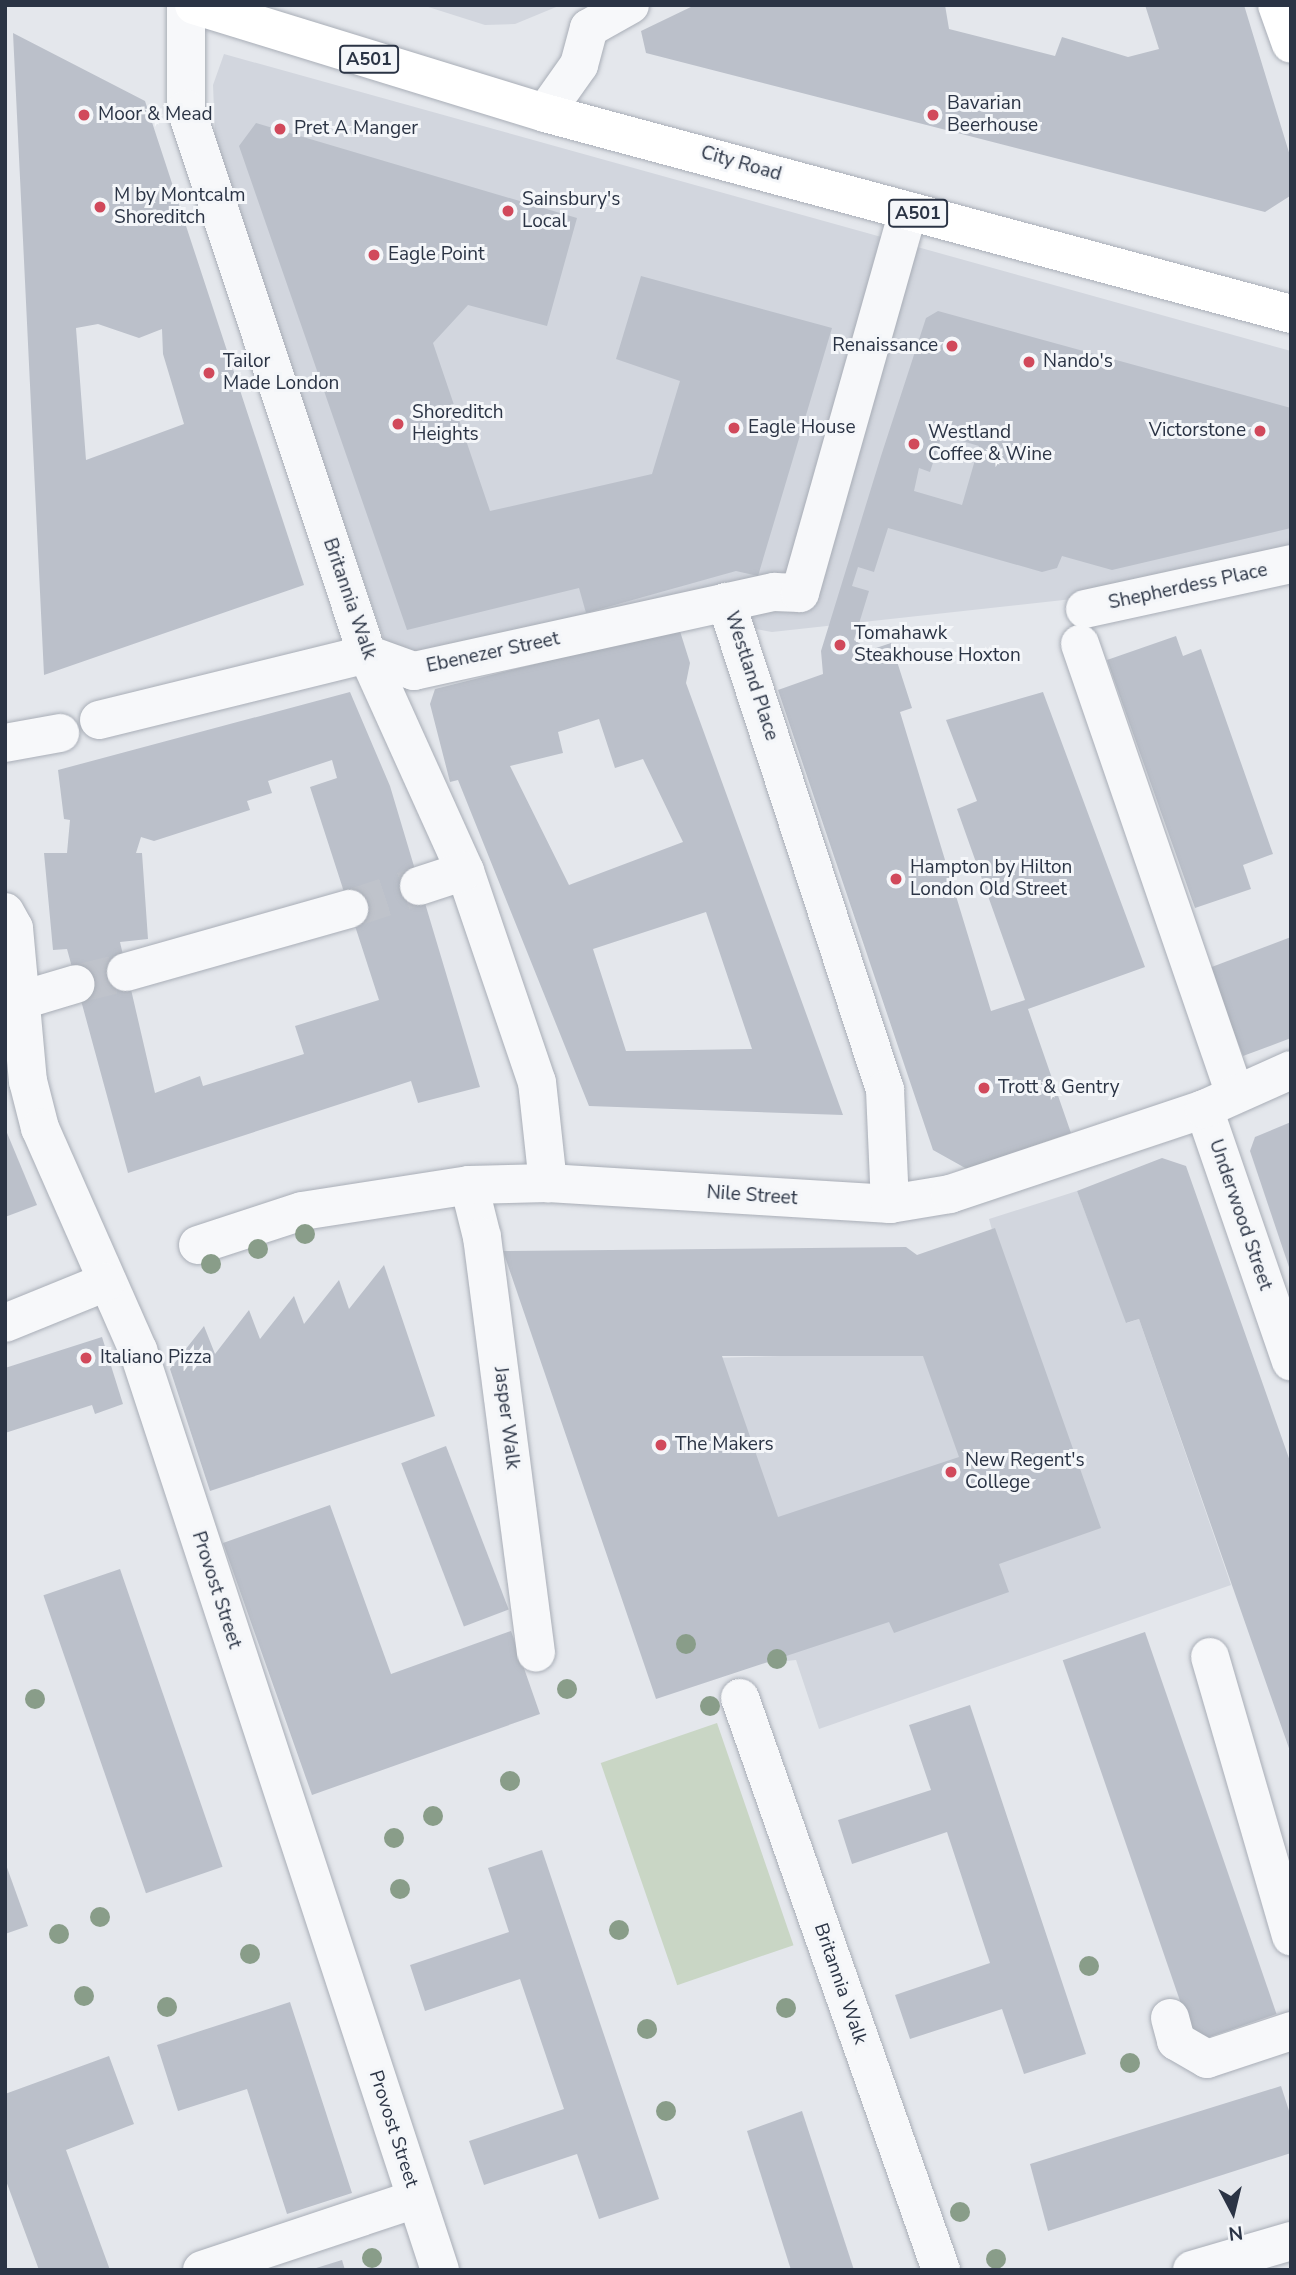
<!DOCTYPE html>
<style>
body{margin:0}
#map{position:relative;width:1296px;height:2275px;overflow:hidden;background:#e4e7ec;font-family:"Nunito Sans",sans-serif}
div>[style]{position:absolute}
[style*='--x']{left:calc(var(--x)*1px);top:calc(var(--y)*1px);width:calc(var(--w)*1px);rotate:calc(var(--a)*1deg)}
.built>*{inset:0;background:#d2d6de}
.green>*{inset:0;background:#c9d6c5;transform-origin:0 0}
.building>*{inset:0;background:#bbc0ca;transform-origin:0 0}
.minor-tunnel>*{height:38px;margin-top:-19px;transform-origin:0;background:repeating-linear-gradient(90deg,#bfc3cb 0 38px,transparent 0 57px)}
.roads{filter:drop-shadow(0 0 2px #a9aeb7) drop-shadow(0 0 2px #a9aeb7)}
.minor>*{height:38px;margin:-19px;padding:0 19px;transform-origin:19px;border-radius:19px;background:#f7f8fa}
.major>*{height:38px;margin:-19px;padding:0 19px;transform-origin:19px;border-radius:19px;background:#fff}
.highway>*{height:38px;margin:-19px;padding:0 19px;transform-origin:19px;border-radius:19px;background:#fff}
.trees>*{width:20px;height:20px;margin:-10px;border-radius:50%;background:#899d89}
.dots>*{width:19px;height:19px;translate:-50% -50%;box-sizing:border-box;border:4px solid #f4f6f9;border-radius:50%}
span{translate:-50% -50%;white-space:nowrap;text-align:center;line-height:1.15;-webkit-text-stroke:6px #f4f6f9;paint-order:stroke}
.shield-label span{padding:2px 5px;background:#f4f6f9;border:2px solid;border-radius:5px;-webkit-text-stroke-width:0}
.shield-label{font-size:18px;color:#2b3445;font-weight:700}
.poi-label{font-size:19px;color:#2b3445}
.left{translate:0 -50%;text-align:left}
.right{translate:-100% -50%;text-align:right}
.street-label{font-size:19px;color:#2b3445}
.frame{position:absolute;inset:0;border:7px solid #2b3445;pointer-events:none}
.north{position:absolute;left:1198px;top:2177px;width:70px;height:70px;-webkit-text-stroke:5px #f4f6f9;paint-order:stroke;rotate:173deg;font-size:19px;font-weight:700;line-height:28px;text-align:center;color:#2b3445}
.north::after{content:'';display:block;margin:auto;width:24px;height:32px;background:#2b3445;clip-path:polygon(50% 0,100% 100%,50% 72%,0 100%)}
</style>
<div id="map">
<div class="built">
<div style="clip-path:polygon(422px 5px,561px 5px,515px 24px,485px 25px)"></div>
<div style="clip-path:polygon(224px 54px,1291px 351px,1291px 575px,772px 632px,711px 621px,400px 685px,216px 159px,213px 85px)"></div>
<div style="clip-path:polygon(1077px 1191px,1127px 1323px,1139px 1319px,1231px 1585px,819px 1729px,796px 1660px,768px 1663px,674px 1359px,930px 1352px,1022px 1339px,989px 1219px)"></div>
</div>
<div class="green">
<div style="left:717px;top:1723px;width:235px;height:123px;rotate:71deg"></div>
</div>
<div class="building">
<div style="clip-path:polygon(695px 5px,945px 5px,949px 29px,1055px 56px,1062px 37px,1128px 57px,1159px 49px,1145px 5px,1244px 5px,1291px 159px,1290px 196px,1265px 212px,646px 53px,641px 31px)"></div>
<div style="clip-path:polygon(evenodd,13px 33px,145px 101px,304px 585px,44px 675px,13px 33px,98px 324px,139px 338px,162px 329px,163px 354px,184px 424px,86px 460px,76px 328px,98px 324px)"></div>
<div style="clip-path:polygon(256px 123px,577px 218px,547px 326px,468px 305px,433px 343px,490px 511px,652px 474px,680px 381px,616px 359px,641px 276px,832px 328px,758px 576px,736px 571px,586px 613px,579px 588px,407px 630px,239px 146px)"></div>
<div style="clip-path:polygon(evenodd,938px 311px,1291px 408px,1291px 528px,1112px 570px,1062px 556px,1057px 568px,1042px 572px,888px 528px,874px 572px,858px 567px,852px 586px,869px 591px,854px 640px,870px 650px,891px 643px,912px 708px,900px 712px,991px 1011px,1025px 1000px,957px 809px,977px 801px,946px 720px,1043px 692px,1145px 967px,1028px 1009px,1071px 1133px,967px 1169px,933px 1150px,778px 690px,823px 674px,821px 651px,881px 456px,926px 318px,938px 311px,942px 435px,979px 446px,962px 505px,914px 491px,919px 468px,930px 472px,942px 435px)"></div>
<div style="clip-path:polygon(evenodd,679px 628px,690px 663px,686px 683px,843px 1115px,589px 1106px,458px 780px,450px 782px,430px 704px,435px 689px,679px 628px,599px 719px,615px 768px,643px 759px,683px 842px,569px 885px,510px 766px,563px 753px,558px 732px,599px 719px,679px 628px,706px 912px,752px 1049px,626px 1051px,593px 949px,706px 912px)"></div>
<div style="clip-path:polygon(1176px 636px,1183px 656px,1201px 649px,1273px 854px,1243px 865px,1251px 889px,1195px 908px,1107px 660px)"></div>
<div style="clip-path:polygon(evenodd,350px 692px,390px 786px,480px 1087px,418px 1103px,411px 1081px,128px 1173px,67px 949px,53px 950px,44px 853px,67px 853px,70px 820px,64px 819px,58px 770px,350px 692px,332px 760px,337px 778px,310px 787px,379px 1000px,295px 1026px,304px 1054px,203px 1086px,200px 1076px,155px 1093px,120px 942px,148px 939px,142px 853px,136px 853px,141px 837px,154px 841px,250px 810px,247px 801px,272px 793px,268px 781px,332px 760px)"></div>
<div style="clip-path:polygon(1291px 937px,1291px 1038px,1243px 1056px,1209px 968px)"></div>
<div style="clip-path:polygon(1291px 1122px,1291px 1270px,1290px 1270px,1250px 1151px,1255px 1137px)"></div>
<div style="clip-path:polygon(5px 1128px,37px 1205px,5px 1217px)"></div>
<div style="clip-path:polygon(1162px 1158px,1186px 1166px,1291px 1464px,1291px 1754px,1139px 1319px,1126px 1323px,1077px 1191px)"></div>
<div style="clip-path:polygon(evenodd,995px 1228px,1101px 1528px,999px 1564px,1009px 1592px,894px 1633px,889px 1622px,656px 1699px,503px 1251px,906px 1247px,917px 1255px,995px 1228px,722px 1356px,923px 1356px,959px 1457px,778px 1517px,722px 1356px)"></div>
<div style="clip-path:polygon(384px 1265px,435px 1416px,210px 1491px,170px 1369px,204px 1326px,215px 1354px,249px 1310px,260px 1339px,294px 1296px,304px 1324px,339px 1280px,349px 1309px)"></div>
<div style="clip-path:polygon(102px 1337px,123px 1404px,95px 1414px,92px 1405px,5px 1433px,5px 1368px)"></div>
<div style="left:446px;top:1446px;width:175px;height:48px;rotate:69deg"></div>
<div style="clip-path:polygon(330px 1505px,391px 1674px,511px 1631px,540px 1714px,312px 1795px,223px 1543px)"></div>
<div style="left:120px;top:1569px;width:315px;height:81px;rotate:71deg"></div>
<div style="left:1145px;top:1632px;width:404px;height:87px;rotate:71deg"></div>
<div style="clip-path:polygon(970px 1705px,1086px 2054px,1024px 2074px,1002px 2009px,910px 2039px,895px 1995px,990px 1963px,947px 1832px,852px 1864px,838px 1820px,931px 1790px,909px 1725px)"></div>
<div style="clip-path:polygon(542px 1850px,659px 2199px,599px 2219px,577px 2154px,484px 2185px,469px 2141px,564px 2109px,520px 1979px,425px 2011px,410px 1965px,509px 1932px,488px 1868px)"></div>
<div style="clip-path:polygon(5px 1862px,28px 1926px,5px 1934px)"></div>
<div style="clip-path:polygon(290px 2002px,352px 2193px,287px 2214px,247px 2089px,178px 2111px,157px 2045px)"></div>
<div style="clip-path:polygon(109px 2056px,134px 2124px,66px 2150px,110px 2270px,39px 2270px,5px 2178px,5px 2094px)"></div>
<div style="clip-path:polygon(1281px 2086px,1291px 2117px,1291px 2153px,1048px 2231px,1030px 2164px)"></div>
<div style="clip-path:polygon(802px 2111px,854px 2270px,791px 2270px,747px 2131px)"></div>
<div style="clip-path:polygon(342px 2260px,345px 2270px,313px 2270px,313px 2269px)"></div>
</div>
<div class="minor-tunnel">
<div style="--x:349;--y:909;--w:74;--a:-18.2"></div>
<div style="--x:76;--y:984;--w:51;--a:-13.5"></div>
</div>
<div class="roads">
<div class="minor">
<div style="--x:186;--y:5;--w:104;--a:90"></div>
<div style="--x:186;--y:109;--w:574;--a:71.63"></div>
<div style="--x:367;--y:654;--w:238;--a:65.7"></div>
<div style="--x:465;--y:871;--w:223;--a:71.2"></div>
<div style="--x:537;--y:1082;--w:102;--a:83.8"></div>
<div style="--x:545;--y:113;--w:59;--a:-54.7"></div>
<div style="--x:579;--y:65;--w:38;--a:-75"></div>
<div style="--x:589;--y:28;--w:47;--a:-29.3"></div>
<div style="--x:726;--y:602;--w:513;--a:71.95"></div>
<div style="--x:885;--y:1090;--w:114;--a:87.5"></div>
<div style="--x:1085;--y:609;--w:211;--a:-12.3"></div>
<div style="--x:1080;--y:644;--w:473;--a:71"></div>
<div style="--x:99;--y:720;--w:276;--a:-13.8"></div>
<div style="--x:367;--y:654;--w:50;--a:19.9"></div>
<div style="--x:414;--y:671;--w:369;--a:-12.4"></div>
<div style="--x:774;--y:592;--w:26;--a:2"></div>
<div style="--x:800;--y:593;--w:397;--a:-74.2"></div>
<div style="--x:5;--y:743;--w:56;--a:-10.3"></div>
<div style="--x:419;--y:886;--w:48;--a:-18.1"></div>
<div style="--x:5;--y:912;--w:18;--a:61"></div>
<div style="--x:14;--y:928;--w:154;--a:84.8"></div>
<div style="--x:28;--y:1081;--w:49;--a:75.7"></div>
<div style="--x:40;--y:1128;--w:243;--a:66.2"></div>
<div style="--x:138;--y:1350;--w:968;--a:71.83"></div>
<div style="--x:126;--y:972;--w:232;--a:-15.8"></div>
<div style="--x:19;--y:1001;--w:59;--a:-16.6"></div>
<div style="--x:1204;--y:1109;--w:267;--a:71"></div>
<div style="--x:469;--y:1185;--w:54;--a:76"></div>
<div style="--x:482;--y:1237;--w:419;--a:82.6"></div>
<div style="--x:198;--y:1245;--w:109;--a:-18.1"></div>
<div style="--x:302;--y:1211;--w:169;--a:-8.8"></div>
<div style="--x:469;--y:1185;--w:79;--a:-1.5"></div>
<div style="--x:548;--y:1183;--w:343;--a:3.5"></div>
<div style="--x:890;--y:1204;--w:61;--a:-9.5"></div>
<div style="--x:950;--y:1194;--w:268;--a:-18.5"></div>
<div style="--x:1204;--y:1109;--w:95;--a:-24.1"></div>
<div style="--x:5;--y:1323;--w:109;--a:-22.1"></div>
<div style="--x:1210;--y:1657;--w:291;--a:73.8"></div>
<div style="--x:740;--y:1698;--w:606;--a:70.64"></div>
<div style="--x:1170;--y:2018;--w:24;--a:75"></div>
<div style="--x:1176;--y:2041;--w:36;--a:30"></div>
<div style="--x:1207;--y:2059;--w:89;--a:-18.4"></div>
<div style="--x:202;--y:2270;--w:225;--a:-18.4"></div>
<div style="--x:1192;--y:2270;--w:103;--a:-16.3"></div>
</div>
<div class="major">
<div style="--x:1277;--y:5;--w:41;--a:70.3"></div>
</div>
<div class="highway">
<div style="--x:194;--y:5;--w:367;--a:17.1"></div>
<div style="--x:545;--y:113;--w:773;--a:15.08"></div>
</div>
</div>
<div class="trees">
<div style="left:305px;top:1234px"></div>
<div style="left:258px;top:1249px"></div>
<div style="left:211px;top:1264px"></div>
<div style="left:686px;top:1644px"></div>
<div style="left:777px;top:1659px"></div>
<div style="left:567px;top:1689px"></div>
<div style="left:35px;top:1699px"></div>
<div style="left:710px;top:1706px"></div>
<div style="left:510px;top:1781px"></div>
<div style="left:433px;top:1816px"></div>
<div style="left:394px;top:1838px"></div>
<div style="left:400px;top:1889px"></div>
<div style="left:100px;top:1917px"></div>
<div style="left:619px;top:1930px"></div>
<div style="left:59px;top:1934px"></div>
<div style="left:250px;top:1954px"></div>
<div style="left:1089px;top:1966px"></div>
<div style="left:84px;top:1996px"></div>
<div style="left:167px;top:2007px"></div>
<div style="left:786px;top:2008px"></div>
<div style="left:647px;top:2029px"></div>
<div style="left:1130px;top:2063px"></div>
<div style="left:666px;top:2111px"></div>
<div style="left:960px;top:2212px"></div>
<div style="left:372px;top:2258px"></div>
<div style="left:996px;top:2259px"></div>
</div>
<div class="dots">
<div style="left:84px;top:115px;background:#d1495b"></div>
<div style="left:933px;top:115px;background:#d1495b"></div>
<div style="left:280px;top:129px;background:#d1495b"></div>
<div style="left:100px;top:207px;background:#d1495b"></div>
<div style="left:508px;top:211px;background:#d1495b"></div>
<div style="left:374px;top:255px;background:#d1495b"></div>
<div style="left:952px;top:346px;background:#d1495b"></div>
<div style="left:1029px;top:362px;background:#d1495b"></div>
<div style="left:209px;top:373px;background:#d1495b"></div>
<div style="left:398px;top:424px;background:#d1495b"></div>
<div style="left:734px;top:428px;background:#d1495b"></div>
<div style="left:1260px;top:431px;background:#d1495b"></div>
<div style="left:914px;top:444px;background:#d1495b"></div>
<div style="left:840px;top:645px;background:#d1495b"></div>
<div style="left:896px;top:879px;background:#d1495b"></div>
<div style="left:984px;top:1088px;background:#d1495b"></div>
<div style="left:86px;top:1358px;background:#d1495b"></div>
<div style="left:661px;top:1445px;background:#d1495b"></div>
<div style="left:951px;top:1472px;background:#d1495b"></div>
</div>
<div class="shield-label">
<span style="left:369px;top:59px">A501</span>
<span style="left:918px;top:213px">A501</span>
</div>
<div class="poi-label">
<span class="left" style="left:947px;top:115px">Bavarian<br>Beerhouse</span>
<span class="left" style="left:98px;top:115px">Moor &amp; Mead</span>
<span class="left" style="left:294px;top:129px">Pret A Manger</span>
<span class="left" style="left:114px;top:207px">M by Montcalm<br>Shoreditch</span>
<span class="left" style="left:522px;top:211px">Sainsbury's<br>Local</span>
<span class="left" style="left:388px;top:255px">Eagle Point</span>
<span class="right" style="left:938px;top:346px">Renaissance</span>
<span class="left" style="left:223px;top:373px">Tailor<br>Made London</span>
<span class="left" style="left:1043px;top:362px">Nando's</span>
<span class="left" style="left:412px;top:424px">Shoreditch<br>Heights</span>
<span class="left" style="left:748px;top:428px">Eagle House</span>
<span class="right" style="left:1246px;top:431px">Victorstone</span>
<span class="left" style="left:928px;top:444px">Westland<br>Coffee &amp; Wine</span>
<span class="left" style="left:854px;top:645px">Tomahawk<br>Steakhouse Hoxton</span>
<span class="left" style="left:910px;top:879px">Hampton by Hilton<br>London Old Street</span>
<span class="left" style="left:998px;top:1088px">Trott &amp; Gentry</span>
<span class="left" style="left:100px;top:1358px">Italiano Pizza</span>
<span class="left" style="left:675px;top:1445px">The Makers</span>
<span class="left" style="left:965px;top:1472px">New Regent's<br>College</span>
</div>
<div class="street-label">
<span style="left:741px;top:164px;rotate:16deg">City Road</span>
<span style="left:1188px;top:587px;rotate:-12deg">Shepherdess Place</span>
<span style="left:349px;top:599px;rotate:71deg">Britannia Walk</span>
<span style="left:493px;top:653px;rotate:-12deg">Ebenezer Street</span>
<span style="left:751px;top:676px;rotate:72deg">Westland Place</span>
<span style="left:752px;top:1196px;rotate:4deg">Nile Street</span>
<span style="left:1240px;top:1215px;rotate:71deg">Underwood Street</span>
<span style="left:506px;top:1418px;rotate:83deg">Jasper Walk</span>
<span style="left:216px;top:1590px;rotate:72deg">Provost Street</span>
<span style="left:840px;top:1984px;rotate:71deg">Britannia Walk</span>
<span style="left:393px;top:2129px;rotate:72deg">Provost Street</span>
</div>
<div class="frame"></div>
<div class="north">N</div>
</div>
